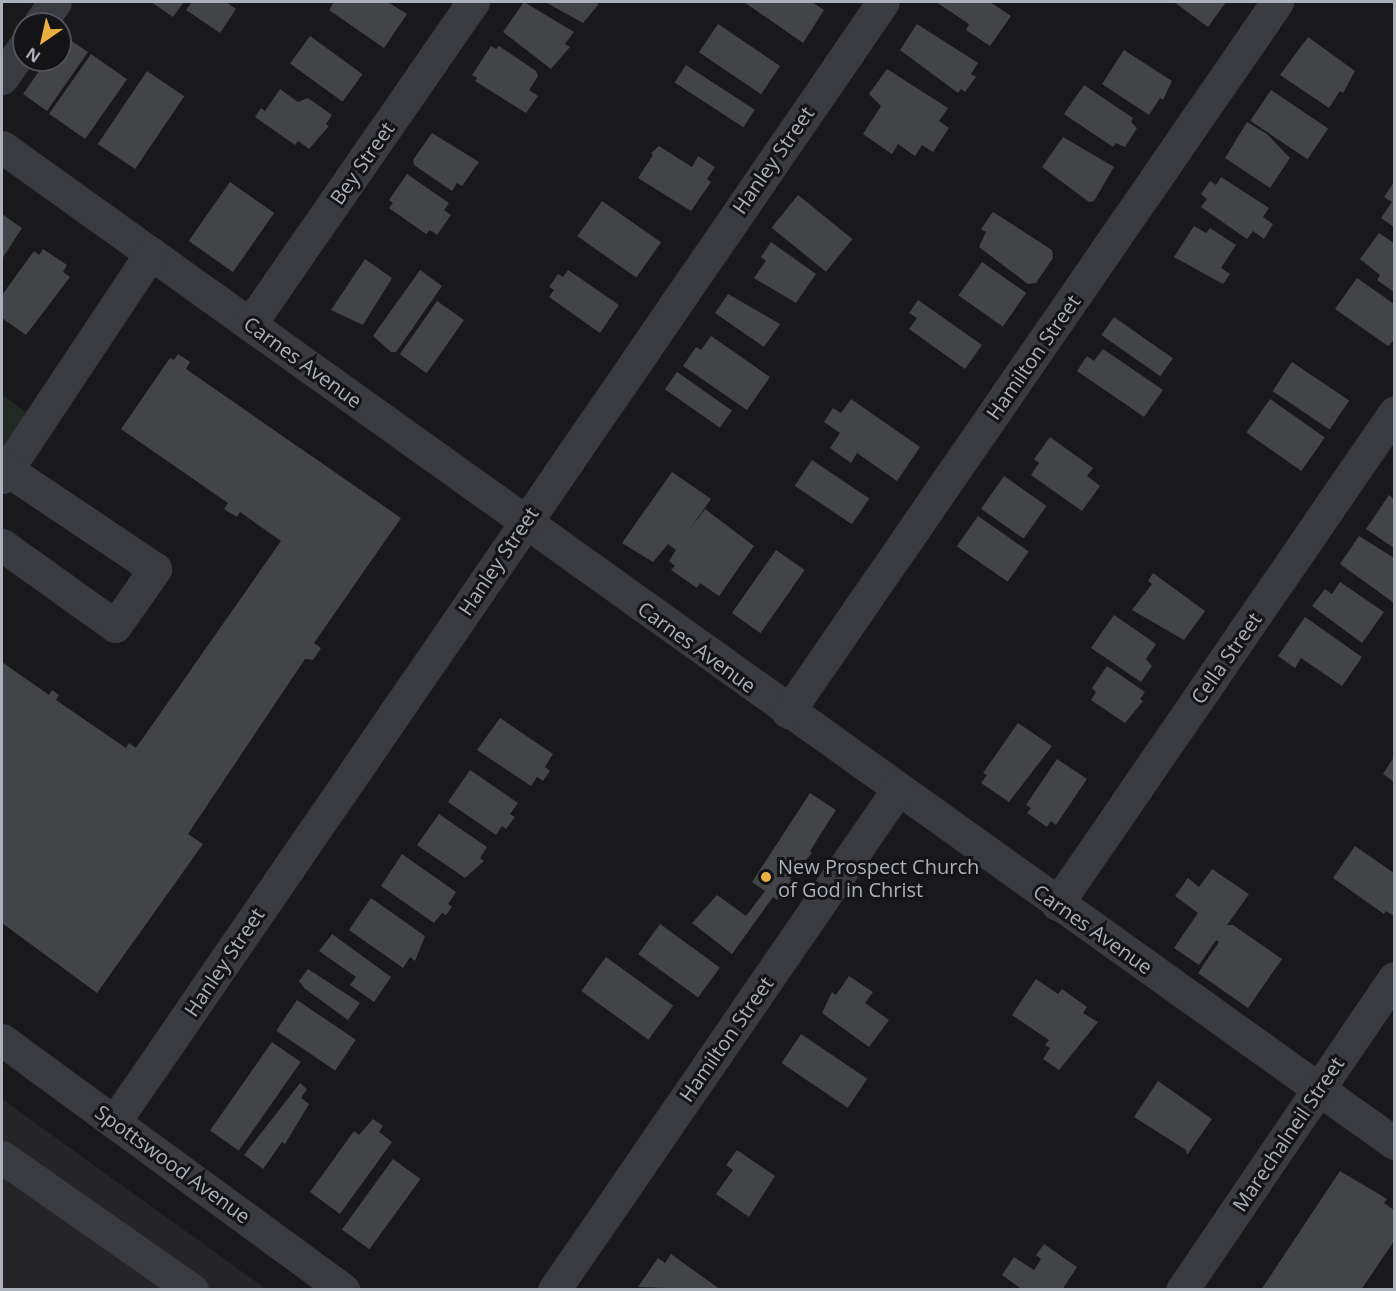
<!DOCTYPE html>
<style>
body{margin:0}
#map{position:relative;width:1396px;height:1291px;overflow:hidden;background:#19191b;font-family:"Open Sans",sans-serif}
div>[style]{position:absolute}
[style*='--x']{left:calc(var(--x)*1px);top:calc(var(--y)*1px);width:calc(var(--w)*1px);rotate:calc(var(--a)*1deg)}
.built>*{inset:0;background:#252528}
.green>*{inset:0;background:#212922}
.building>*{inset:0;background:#434448;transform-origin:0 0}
.minor>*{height:33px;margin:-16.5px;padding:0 16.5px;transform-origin:16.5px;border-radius:16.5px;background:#3a3b40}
.dots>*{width:16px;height:16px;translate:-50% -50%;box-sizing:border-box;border:3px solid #141416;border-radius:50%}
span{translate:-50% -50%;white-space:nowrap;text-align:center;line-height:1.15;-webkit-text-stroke:6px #141416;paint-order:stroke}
.street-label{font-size:20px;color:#acb0ba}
.poi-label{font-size:20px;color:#acb0ba}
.left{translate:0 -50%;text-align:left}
.frame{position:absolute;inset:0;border:3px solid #acb0ba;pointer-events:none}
.north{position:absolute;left:12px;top:12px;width:60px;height:60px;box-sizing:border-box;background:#141416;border:2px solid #515258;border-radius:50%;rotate:214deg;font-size:16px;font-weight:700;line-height:24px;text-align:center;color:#acb0ba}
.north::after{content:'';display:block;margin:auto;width:21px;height:27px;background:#eab042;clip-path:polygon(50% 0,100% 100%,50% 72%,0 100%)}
</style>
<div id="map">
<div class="built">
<div style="clip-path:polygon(2px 1099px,266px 1289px,2px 1289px)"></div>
</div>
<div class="green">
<div style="clip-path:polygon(2px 395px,27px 413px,2px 449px)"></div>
</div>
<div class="building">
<div style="clip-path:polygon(151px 2px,184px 2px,173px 17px)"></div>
<div style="clip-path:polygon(192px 2px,226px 2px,236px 9px,220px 33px,186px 10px)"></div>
<div style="clip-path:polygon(334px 2px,388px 2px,407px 14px,384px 48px,329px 10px)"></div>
<div style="clip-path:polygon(524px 2px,574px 32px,565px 44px,570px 47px,551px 69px,503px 32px)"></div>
<div style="clip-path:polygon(545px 2px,597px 2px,598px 5px,583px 23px)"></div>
<div style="clip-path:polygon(744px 2px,812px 2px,824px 10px,803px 43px)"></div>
<div style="clip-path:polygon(936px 2px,990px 2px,1011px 16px,990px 46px,966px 30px,969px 24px)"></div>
<div style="clip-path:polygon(1174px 2px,1226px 2px,1208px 27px)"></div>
<div style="left:718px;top:24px;width:75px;height:34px;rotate:34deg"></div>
<div style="clip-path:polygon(917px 24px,978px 63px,971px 74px,976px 77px,965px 92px,961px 89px,958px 93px,900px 50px)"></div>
<div style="clip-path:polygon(64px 36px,88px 52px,47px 111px,23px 94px,47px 60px,60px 60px)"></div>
<div style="left:310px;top:36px;width:65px;height:34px;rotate:36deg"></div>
<div style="clip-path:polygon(1308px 37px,1355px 71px,1343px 93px,1340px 91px,1329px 108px,1280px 75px)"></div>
<div style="clip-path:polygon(491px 46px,496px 49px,499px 46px,536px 71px,538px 76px,529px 90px,538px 96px,526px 113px,475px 81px,477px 78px,472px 75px)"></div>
<div style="clip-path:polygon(1124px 50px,1172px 81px,1163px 100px,1160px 98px,1149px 115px,1102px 84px)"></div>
<div style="left:91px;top:54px;width:44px;height:73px;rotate:35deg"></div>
<div style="left:686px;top:65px;width:82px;height:21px;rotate:33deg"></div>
<div style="clip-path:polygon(887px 69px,948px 108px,939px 121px,949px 128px,933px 152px,922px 145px,915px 156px,898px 144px,892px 154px,863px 134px,881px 106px,869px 94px)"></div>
<div style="left:147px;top:71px;width:45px;height:88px;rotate:34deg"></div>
<div style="clip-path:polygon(1084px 85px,1133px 118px,1131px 122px,1137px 128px,1125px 147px,1116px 143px,1113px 147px,1064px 114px)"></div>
<div style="clip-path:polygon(280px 89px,298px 102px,308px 98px,332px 115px,326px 124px,329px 126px,309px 149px,298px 141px,295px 145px,255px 117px,261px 108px,265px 111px)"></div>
<div style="left:1271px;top:90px;width:69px;height:37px;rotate:34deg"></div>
<div style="clip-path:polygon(1247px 122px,1267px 134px,1290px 158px,1270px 188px,1225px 158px)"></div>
<div style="clip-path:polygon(432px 133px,479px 162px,462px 186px,457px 183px,452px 191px,414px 165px,413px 160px)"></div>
<div style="clip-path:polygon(1063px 137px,1114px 167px,1094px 201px,1089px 202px,1042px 167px)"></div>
<div style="clip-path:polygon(659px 146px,692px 167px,698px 156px,715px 167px,707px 179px,711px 182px,691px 211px,638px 178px,653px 155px,651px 153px)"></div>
<div style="clip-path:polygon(407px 174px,449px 203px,444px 210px,451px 215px,437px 235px,430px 230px,426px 234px,389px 208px,393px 203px,389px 200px)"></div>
<div style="clip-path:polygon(1221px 177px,1269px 208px,1263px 217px,1273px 224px,1264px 239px,1253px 231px,1247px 239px,1201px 207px,1207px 199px,1201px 194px,1210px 181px,1216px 185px)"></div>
<div style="left:230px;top:182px;width:54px;height:72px;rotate:35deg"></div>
<div style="clip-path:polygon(1394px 182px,1394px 227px,1381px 218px,1392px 202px,1384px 197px)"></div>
<div style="left:798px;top:195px;width:70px;height:42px;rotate:39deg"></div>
<div style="left:602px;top:201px;width:72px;height:43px;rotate:35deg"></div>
<div style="clip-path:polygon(993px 212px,1052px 250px,1053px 258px,1036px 283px,1028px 284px,979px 247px,986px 232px,981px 229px)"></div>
<div style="clip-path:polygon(2px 214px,22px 228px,2px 259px)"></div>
<div style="clip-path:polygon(1194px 226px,1206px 233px,1210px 228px,1236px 245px,1221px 268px,1230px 274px,1223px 284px,1174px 257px)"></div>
<div style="clip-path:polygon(1379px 233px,1394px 243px,1394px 292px,1377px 280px,1380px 275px,1360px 259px)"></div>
<div style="clip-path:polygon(771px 242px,816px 274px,796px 303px,754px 278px,766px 261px,761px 257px)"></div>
<div style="clip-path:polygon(43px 249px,67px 265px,63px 272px,70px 277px,26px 335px,2px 318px,2px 295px,34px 251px,39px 255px)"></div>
<div style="clip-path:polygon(365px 259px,392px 278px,363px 325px,331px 310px)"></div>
<div style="left:982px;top:262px;width:54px;height:41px;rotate:35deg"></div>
<div style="clip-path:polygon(420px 270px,442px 286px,396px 352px,391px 352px,373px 336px)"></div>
<div style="clip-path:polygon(568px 270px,619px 305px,600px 333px,549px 297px,554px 290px,549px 287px,558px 274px,563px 277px)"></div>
<div style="clip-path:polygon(1357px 278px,1394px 304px,1394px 340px,1388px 346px,1335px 309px)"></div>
<div style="clip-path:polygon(728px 294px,780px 324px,764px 347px,715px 313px)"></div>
<div style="clip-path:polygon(918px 300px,982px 345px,965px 369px,909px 329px,917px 318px,909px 313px)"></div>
<div style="left:437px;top:301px;width:33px;height:65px;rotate:35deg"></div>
<div style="left:1114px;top:317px;width:72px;height:22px;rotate:35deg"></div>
<div style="clip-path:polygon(711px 336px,770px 377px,747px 410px,683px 366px,696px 347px,701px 350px)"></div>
<div style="clip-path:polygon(1103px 349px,1163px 390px,1144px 417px,1077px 371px,1087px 356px,1094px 361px)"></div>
<div style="clip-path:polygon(178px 354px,190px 362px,186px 369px,401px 518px,314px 643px,321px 648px,313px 660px,305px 659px,188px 834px,203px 844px,97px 993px,2px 923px,2px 662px,49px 695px,52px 690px,59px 695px,56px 700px,126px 748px,129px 743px,136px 748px,281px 541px,240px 512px,237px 517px,224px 509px,228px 503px,121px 429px,170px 358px,174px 360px)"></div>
<div style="left:1292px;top:362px;width:69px;height:35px;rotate:34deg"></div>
<div style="left:677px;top:372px;width:67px;height:21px;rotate:35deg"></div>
<div style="clip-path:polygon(851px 399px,920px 447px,897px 481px,857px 453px,851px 463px,830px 448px,840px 433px,824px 422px,833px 408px,841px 413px)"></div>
<div style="left:1270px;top:399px;width:67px;height:41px;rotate:35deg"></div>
<div style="clip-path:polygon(1050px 437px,1093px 468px,1087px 476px,1100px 486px,1082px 511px,1031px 475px,1039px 463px,1034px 459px)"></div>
<div style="left:812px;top:460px;width:69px;height:31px;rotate:34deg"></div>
<div style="clip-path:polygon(672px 472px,711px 499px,687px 533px,705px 509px,754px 546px,719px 596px,700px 583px,697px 588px,671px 570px,675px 566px,669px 561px,676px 550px,668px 544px,653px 562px,622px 543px)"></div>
<div style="left:1004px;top:476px;width:52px;height:40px;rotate:35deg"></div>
<div style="clip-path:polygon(1389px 495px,1394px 499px,1394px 548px,1366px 529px)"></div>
<div style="left:978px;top:516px;width:62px;height:37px;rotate:35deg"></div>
<div style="clip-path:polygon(1359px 536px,1394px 558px,1394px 603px,1340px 564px)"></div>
<div style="left:776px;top:550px;width:35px;height:77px;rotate:35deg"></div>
<div style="clip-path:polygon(1153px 573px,1205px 611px,1184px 640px,1132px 610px,1152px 584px,1148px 581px)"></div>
<div style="clip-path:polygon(1340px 582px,1384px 612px,1362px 643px,1312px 606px,1325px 589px,1332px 594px)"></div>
<div style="clip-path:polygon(1114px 615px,1156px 644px,1146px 659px,1152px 666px,1141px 682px,1091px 648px)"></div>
<div style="clip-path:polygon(1305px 617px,1362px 657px,1342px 686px,1301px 658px,1295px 668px,1278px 656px)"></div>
<div style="clip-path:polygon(1107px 666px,1145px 692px,1140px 699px,1143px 701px,1125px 723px,1091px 700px,1096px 692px,1092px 688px)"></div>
<div style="clip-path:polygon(500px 718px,553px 754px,545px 767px,550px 771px,543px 781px,537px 777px,531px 786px,477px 750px)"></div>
<div style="clip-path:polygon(1018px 723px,1052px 746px,1009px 802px,981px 783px,987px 775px,983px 773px)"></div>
<div style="clip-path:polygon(1394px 757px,1394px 782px,1383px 774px)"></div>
<div style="clip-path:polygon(1057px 759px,1087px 779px,1056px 825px,1051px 821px,1047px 827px,1027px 813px,1031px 808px,1026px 805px)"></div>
<div style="clip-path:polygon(470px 770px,518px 803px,510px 814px,515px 817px,506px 829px,502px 826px,496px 835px,448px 802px)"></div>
<div style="clip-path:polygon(810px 793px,836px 810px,810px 851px,812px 853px,790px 879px,795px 883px,790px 891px,785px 888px,777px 900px,773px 897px,732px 954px,692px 923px,717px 895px,746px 916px,765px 891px,752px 882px)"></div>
<div style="clip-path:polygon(439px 814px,487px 847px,480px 858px,484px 861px,465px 878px,417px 845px)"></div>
<div style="clip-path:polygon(1355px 846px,1394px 873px,1394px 916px,1386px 911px,1384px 914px,1333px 878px)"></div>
<div style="clip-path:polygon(402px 854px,456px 892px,448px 904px,452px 907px,446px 915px,442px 913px,434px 923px,381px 886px)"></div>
<div style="clip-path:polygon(1212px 869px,1249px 894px,1227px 925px,1233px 925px,1282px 959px,1248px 1008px,1198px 973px,1219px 942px,1216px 940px,1199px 965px,1174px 948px,1198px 913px,1175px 896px,1188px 878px,1199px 887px)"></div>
<div style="clip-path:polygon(371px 898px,425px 936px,415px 961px,410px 957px,403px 968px,349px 930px)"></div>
<div style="left:660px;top:924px;width:74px;height:37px;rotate:36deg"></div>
<div style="clip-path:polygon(332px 934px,391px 977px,374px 1002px,350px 985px,356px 977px,319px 951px)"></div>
<div style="left:606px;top:957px;width:83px;height:42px;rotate:36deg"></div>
<div style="clip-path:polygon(308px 969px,360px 1003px,348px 1020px,304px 988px,299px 981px)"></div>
<div style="clip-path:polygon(849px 976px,873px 992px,865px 1003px,889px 1020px,869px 1047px,822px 1013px,832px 992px,836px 995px)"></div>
<div style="clip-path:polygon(1036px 979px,1058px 994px,1062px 989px,1087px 1007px,1083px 1013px,1098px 1022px,1059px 1070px,1043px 1059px,1050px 1048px,1045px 1045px,1049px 1040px,1012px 1015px)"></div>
<div style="left:297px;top:1000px;width:71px;height:37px;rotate:34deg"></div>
<div style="left:801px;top:1034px;width:80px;height:35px;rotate:34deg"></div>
<div style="left:272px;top:1042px;width:35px;height:108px;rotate:35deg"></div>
<div style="clip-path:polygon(1158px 1081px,1212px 1119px,1187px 1155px,1186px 1150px,1134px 1117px)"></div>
<div style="clip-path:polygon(300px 1083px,307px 1089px,301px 1098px,309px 1104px,285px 1144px,282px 1142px,263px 1169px,244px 1155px)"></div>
<div style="clip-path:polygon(373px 1119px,383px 1126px,379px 1132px,392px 1142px,340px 1214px,310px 1192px,354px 1131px,359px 1135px)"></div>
<div style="clip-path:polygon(737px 1150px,775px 1176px,749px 1217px,716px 1194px,733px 1170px,726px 1165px)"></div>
<div style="left:393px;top:1159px;width:34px;height:87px;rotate:36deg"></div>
<div style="clip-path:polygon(1340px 1171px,1387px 1199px,1384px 1203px,1394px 1210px,1394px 1241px,1361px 1290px,1261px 1290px)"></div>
<div style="clip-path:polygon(1044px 1244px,1077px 1267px,1062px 1290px,1023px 1290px,1002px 1275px,1014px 1257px,1034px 1270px,1041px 1259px,1036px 1255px)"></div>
<div style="clip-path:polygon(671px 1254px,721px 1290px,638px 1287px,658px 1258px,665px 1263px)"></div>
</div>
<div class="minor">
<div style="--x:39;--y:24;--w:27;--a:-54"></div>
<div style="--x:2;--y:78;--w:39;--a:-55"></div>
<div style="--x:2;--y:147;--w:1712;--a:35.58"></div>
<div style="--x:250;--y:324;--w:392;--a:-55.3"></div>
<div style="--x:2;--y:477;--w:269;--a:-56.4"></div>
<div style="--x:2;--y:545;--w:139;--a:35.6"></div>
<div style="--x:115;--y:626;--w:70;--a:-54.9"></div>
<div style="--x:155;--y:569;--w:179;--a:-146.1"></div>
<div style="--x:788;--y:712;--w:862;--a:-55.44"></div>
<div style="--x:1057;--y:904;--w:596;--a:-55.54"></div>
<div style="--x:2;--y:1040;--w:423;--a:36.2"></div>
<div style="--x:115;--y:1121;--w:1357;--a:-55.54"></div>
<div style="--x:2;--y:1157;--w:232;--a:35"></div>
<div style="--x:554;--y:1290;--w:608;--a:-55.53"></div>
<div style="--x:1182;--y:1290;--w:377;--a:-55.8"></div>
</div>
<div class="dots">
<div style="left:766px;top:877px;background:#eab042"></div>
</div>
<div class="street-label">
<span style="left:773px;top:160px;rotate:-55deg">Hanley Street</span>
<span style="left:362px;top:163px;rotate:-55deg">Bey Street</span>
<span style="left:1033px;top:357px;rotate:-55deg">Hamilton Street</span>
<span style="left:303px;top:362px;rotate:36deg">Carnes Avenue</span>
<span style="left:498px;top:561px;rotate:-56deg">Hanley Street</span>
<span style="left:697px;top:647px;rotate:36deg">Carnes Avenue</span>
<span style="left:1226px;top:658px;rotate:-55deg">Cella Street</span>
<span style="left:1093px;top:929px;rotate:35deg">Carnes Avenue</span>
<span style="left:224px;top:962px;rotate:-56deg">Hanley Street</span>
<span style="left:726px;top:1039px;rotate:-55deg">Hamilton Street</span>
<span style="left:1288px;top:1134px;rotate:-56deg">Marechalneil Street</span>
<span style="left:173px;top:1164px;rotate:36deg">Spottswood Avenue</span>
</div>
<div class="poi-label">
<span class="left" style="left:778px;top:878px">New Prospect Church<br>of God in Christ</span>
</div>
<div class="frame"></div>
<div class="north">N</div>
</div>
